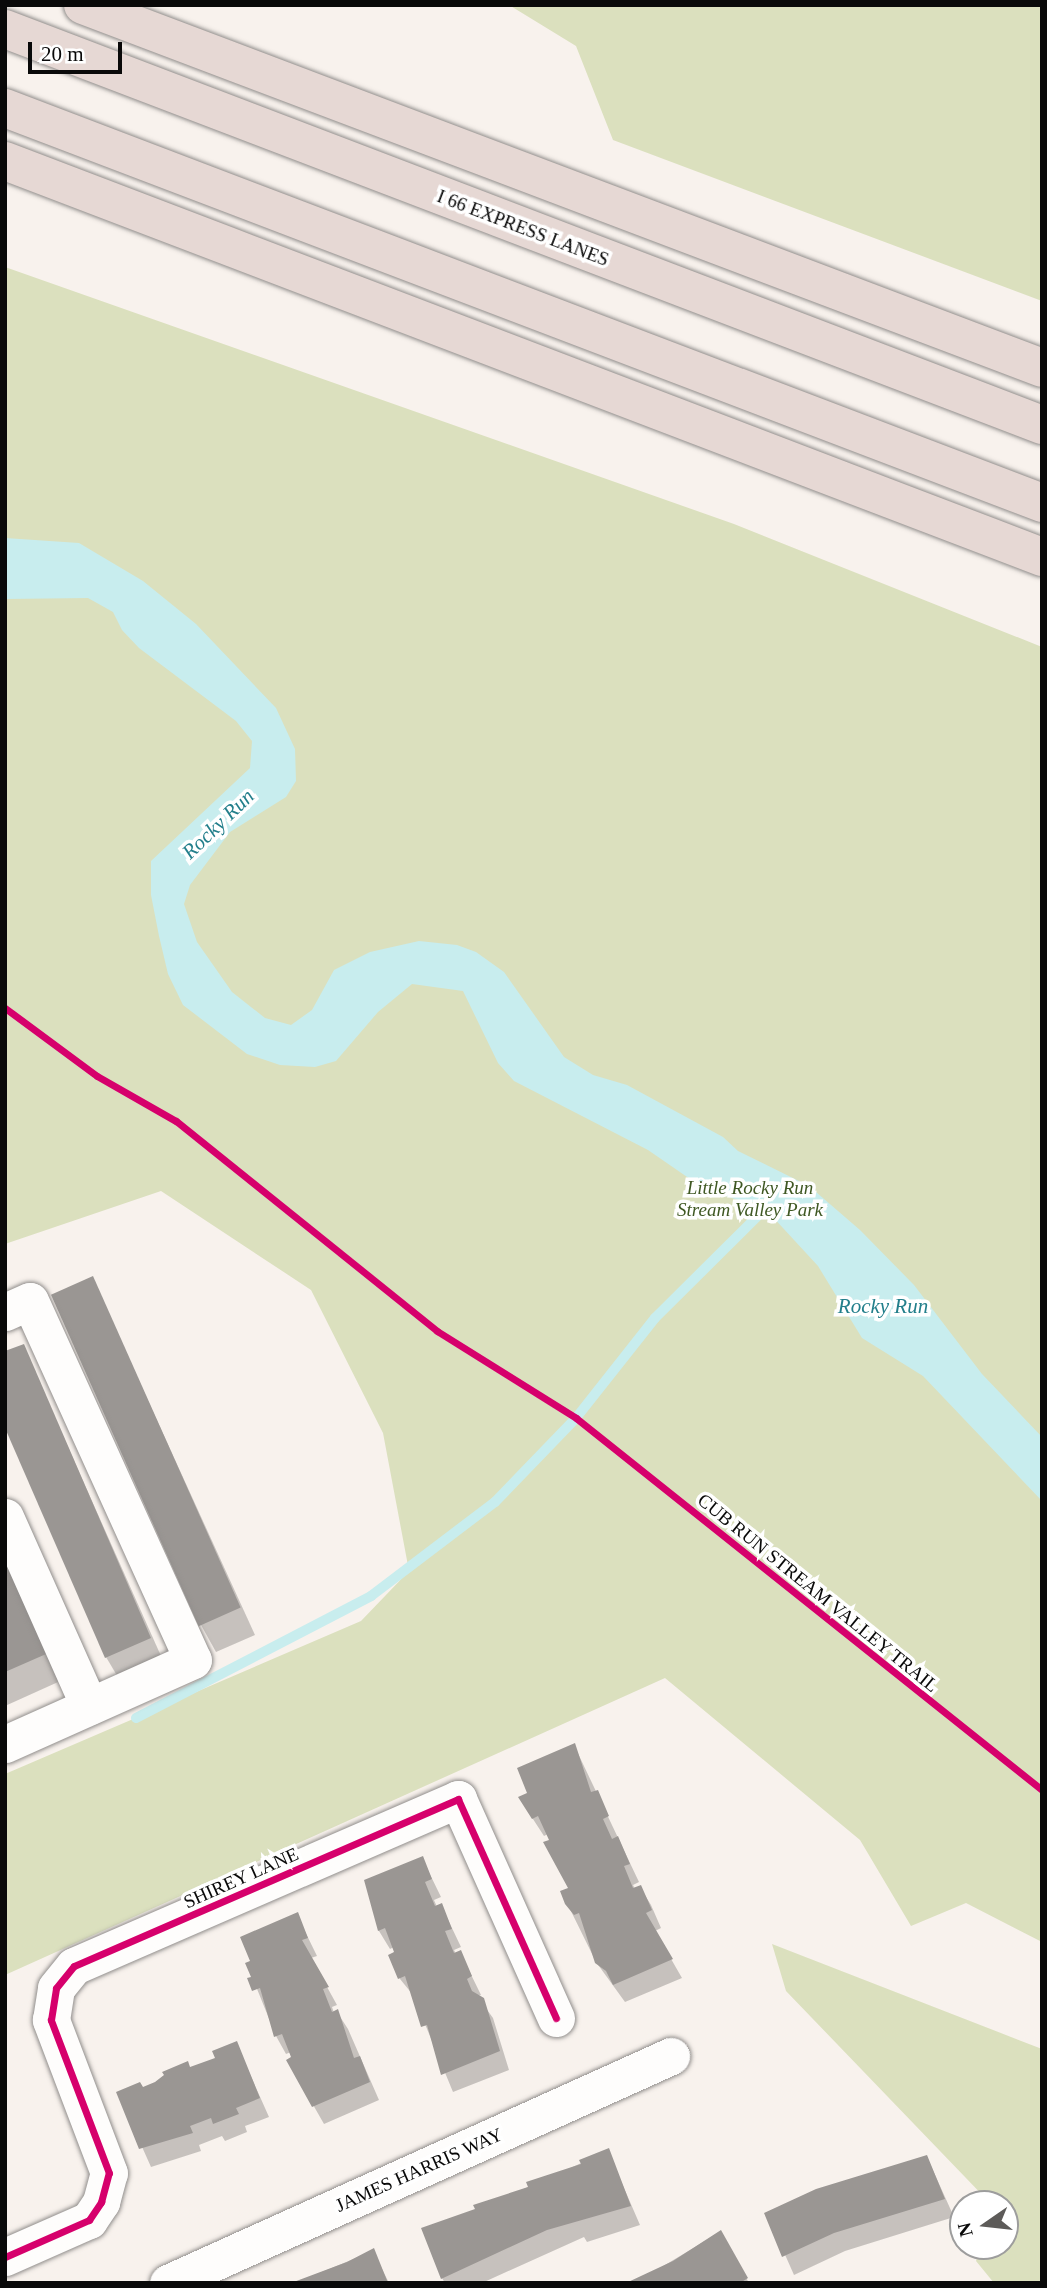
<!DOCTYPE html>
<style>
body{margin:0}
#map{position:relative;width:1047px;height:2288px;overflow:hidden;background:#f8f2ed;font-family:"Times New Roman",serif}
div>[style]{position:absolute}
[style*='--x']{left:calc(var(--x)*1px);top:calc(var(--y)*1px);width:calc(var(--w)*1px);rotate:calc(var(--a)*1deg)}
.forest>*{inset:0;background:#dbe0be}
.water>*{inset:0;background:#c8edee}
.shadow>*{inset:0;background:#0003}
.stream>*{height:10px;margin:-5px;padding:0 5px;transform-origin:5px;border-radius:5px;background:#c8edee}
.building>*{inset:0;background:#9a9693;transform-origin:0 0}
.path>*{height:4.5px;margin-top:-2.25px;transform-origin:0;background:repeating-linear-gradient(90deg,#b6b5b4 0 7px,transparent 0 10.5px)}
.roads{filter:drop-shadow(0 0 2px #918e8c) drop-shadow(0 0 2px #918e8c)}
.minor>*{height:37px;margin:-18.5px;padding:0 18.5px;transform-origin:18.5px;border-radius:18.5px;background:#fefdfc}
.highway>*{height:38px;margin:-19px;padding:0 19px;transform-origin:19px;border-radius:19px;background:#e6d8d4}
.cycleway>*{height:7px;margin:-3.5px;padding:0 3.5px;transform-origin:3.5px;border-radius:3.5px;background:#d6006c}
span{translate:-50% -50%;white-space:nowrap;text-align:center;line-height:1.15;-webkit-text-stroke:7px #fff;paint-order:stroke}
.street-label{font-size:19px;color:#090909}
.park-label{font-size:19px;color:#3f5823;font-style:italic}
.water-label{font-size:21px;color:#237f8b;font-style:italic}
.frame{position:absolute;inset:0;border:7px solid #090909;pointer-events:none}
.north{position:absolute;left:949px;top:2190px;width:70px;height:70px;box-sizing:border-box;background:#fff;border:2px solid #9d9d9d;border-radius:50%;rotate:256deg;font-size:19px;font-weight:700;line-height:28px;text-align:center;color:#090909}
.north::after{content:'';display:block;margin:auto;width:24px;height:32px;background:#5d5b59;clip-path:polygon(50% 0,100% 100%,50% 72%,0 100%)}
.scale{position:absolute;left:28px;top:42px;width:94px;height:32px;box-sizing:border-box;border:4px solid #090909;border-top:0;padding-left:9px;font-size:21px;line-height:24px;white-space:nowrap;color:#090909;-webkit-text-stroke:5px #fff;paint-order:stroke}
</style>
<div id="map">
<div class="forest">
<div style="clip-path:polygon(509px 5px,1042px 5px,1042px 301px,613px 140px,576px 46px)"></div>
<div style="clip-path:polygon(5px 267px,734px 524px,1042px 647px,1042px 1942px,966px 1903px,911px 1926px,860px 1840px,665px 1678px,5px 1975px,5px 1774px,361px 1621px,409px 1571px,383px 1433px,311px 1290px,161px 1191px,5px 1244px)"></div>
<div style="clip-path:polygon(772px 1944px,1042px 2049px,1042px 2283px,994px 2283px,976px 2261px,981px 2246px,1005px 2246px,1005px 2204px,991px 2204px,786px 1991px)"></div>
</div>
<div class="water">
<div style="clip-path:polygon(5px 538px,79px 543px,143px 581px,196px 624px,276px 708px,295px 749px,296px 781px,286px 797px,230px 832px,190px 885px,184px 904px,197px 942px,232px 992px,265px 1018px,291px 1025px,312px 1010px,334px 970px,370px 952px,419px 941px,457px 945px,476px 952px,504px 972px,564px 1057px,593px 1075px,627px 1085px,723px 1137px,738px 1151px,809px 1186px,860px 1230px,914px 1285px,982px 1374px,1042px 1437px,1042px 1501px,923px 1376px,862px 1338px,818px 1266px,771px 1215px,778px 1196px,748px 1203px,706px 1190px,648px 1150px,514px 1081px,498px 1063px,463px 991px,412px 984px,378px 1012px,336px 1061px,315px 1067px,280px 1065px,247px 1054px,183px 1005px,168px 974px,159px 936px,151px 895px,151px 861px,250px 768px,252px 741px,236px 721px,139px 648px,122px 630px,113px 612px,88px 598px,5px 599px)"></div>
</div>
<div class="shadow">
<div style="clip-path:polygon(92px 1278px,255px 1635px,216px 1652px,201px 1625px)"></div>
<div style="clip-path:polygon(23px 1346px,165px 1665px,122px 1684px,106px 1657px)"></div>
<div style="clip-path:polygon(5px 1541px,67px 1678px,5px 1706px)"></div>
<div style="clip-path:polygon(574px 1745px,639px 1882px,633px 1885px,635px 1889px,640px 1887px,651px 1905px,661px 1928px,655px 1931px,682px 1978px,625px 2002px,596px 1962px,567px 1903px,571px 1889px,548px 1834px,544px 1836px,531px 1816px,530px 1794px)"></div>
<div style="clip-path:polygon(422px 1858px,441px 1897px,434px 1900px,437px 1907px,441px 1905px,461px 1947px,454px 1950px,456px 1954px,460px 1952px,481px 1995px,477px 1996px,493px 2018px,509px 2070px,453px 2092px,413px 1995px,400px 1979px,391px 1956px,397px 1953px,394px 1947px,390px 1949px,379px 1931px,366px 1881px)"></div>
<div style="clip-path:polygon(297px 1915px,317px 1956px,311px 1958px,337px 2005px,332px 2007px,334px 2013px,337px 2012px,348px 2029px,379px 2100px,324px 2124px,288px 2061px,294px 2058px,291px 2052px,286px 2054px,276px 2036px,247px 1964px)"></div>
<div style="clip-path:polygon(236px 2043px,269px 2117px,245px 2126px,247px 2132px,225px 2141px,222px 2136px,199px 2145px,201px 2151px,151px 2167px,118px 2093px,142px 2089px,217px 2059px)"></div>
<div style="clip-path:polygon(608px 2151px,640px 2225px,587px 2242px,584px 2237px,482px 2283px,445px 2283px,442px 2278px,477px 2210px)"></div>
<div style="clip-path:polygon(927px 2157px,954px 2217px,845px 2251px,794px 2275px,767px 2214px)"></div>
<div style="clip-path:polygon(720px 2232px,749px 2283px,635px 2283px)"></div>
<div style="clip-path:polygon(373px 2251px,389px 2283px,295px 2283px)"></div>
</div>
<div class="stream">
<div style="--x:136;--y:1718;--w:265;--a:-27.4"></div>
<div style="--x:371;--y:1596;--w:156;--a:-37.2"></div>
<div style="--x:495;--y:1502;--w:117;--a:-46"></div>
<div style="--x:576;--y:1418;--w:127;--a:-51.7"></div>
<div style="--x:655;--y:1318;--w:173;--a:-44.8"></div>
</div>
<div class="building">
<div style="left:93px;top:1276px;width:363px;height:46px;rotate:66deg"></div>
<div style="clip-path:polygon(24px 1344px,151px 1638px,105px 1658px,5px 1428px,5px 1351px)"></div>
<div style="clip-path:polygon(5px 1545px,53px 1651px,5px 1672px)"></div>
<div style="clip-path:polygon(575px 1743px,591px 1792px,598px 1790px,609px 1816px,603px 1819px,612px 1839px,618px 1836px,630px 1864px,624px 1866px,633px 1888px,641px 1885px,652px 1910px,646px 1913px,673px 1959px,613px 1985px,606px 1971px,595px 1963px,579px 1913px,574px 1915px,565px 1904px,560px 1891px,568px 1888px,543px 1842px,549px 1840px,538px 1816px,532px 1819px,518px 1797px,527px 1793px,517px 1768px)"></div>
<div style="clip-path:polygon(423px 1856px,432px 1879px,425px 1882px,435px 1906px,442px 1903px,452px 1929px,445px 1931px,454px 1953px,461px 1950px,472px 1976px,467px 1979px,472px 1991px,484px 1998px,500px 2051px,441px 2075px,427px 2025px,421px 2027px,405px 1976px,398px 1979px,388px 1955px,394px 1952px,385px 1928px,378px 1931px,364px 1880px)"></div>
<div style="clip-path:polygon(298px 1912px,308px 1938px,302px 1940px,329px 1987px,323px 1989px,332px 2012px,338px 2009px,354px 2058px,360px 2056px,370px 2082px,312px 2107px,286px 2060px,291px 2057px,282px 2034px,274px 2037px,260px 1988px,252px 1991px,247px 1978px,251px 1977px,245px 1963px,250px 1961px,240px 1937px)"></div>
<div style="clip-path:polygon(237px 2041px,260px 2098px,236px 2108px,239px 2114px,213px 2124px,211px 2118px,190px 2126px,193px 2133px,139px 2149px,116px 2092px,140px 2082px,143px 2087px,155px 2082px,164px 2075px,162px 2072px,188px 2061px,190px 2067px,215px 2058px,212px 2051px)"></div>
<div style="clip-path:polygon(609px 2148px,631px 2206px,547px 2230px,441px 2279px,421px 2228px,475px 2209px,473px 2205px,528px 2187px,526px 2182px,581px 2164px,579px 2160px)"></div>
<div style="clip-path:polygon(927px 2155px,945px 2199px,834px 2233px,782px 2257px,764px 2213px,816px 2189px)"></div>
<div style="clip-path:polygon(721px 2230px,748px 2278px,740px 2283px,626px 2283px,673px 2261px)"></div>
<div style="clip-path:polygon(374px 2248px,388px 2283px,291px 2283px,347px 2262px)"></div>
</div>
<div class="path">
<div style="--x:576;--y:1418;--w:596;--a:38.6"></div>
</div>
<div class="roads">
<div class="minor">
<div style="--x:5;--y:1312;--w:27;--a:-24"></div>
<div style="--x:30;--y:1301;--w:394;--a:65.6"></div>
<div style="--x:193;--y:1660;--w:206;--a:155.9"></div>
<div style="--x:5;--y:1517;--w:207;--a:66"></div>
<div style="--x:5;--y:2257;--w:92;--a:-23.8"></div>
<div style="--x:89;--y:2220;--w:22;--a:-56"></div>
<div style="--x:101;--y:2202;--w:30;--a:-75"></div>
<div style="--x:109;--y:2173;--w:164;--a:-110.8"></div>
<div style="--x:51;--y:2020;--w:32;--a:-81"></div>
<div style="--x:56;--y:1988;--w:28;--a:-51"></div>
<div style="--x:74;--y:1966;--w:419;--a:-23.5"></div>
<div style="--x:458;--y:1799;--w:240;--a:65.9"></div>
<div style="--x:168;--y:2283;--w:552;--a:-24.29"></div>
</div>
<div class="highway">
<div style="--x:83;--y:5;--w:1025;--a:20.73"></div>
<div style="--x:5;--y:29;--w:1110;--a:20.9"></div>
<div style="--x:5;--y:108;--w:1110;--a:20.85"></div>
<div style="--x:5;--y:161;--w:1110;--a:20.9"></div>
</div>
</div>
<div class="cycleway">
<div style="--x:5;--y:1008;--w:114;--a:36.5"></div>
<div style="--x:97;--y:1076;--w:91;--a:29.7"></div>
<div style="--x:176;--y:1121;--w:335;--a:38.8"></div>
<div style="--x:437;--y:1331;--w:164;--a:32"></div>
<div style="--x:576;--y:1418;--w:596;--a:38.6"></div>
<div style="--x:5;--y:2257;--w:92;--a:-23.8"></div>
<div style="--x:89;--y:2220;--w:22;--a:-56"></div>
<div style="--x:101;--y:2202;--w:30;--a:-75"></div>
<div style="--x:109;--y:2173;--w:164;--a:-110.8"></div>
<div style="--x:51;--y:2020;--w:32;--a:-81"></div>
<div style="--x:56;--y:1988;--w:28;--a:-51"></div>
<div style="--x:74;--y:1966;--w:419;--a:-23.5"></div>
<div style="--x:458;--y:1799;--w:240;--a:65.9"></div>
</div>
<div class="street-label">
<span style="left:523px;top:228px;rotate:21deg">I 66 EXPRESS LANES</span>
<span style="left:818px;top:1593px;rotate:39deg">CUB RUN STREAM VALLEY TRAIL</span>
<span style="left:241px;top:1878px;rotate:-24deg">SHIREY LANE</span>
<span style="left:419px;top:2170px;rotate:-24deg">JAMES HARRIS WAY</span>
</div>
<div class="park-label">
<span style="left:750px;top:1199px">Little Rocky Run<br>Stream Valley Park</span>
</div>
<div class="water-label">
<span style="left:218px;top:824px;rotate:-44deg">Rocky Run</span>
<span style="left:883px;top:1306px">Rocky Run</span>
</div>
<div class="frame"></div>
<div class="north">N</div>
<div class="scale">20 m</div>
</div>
